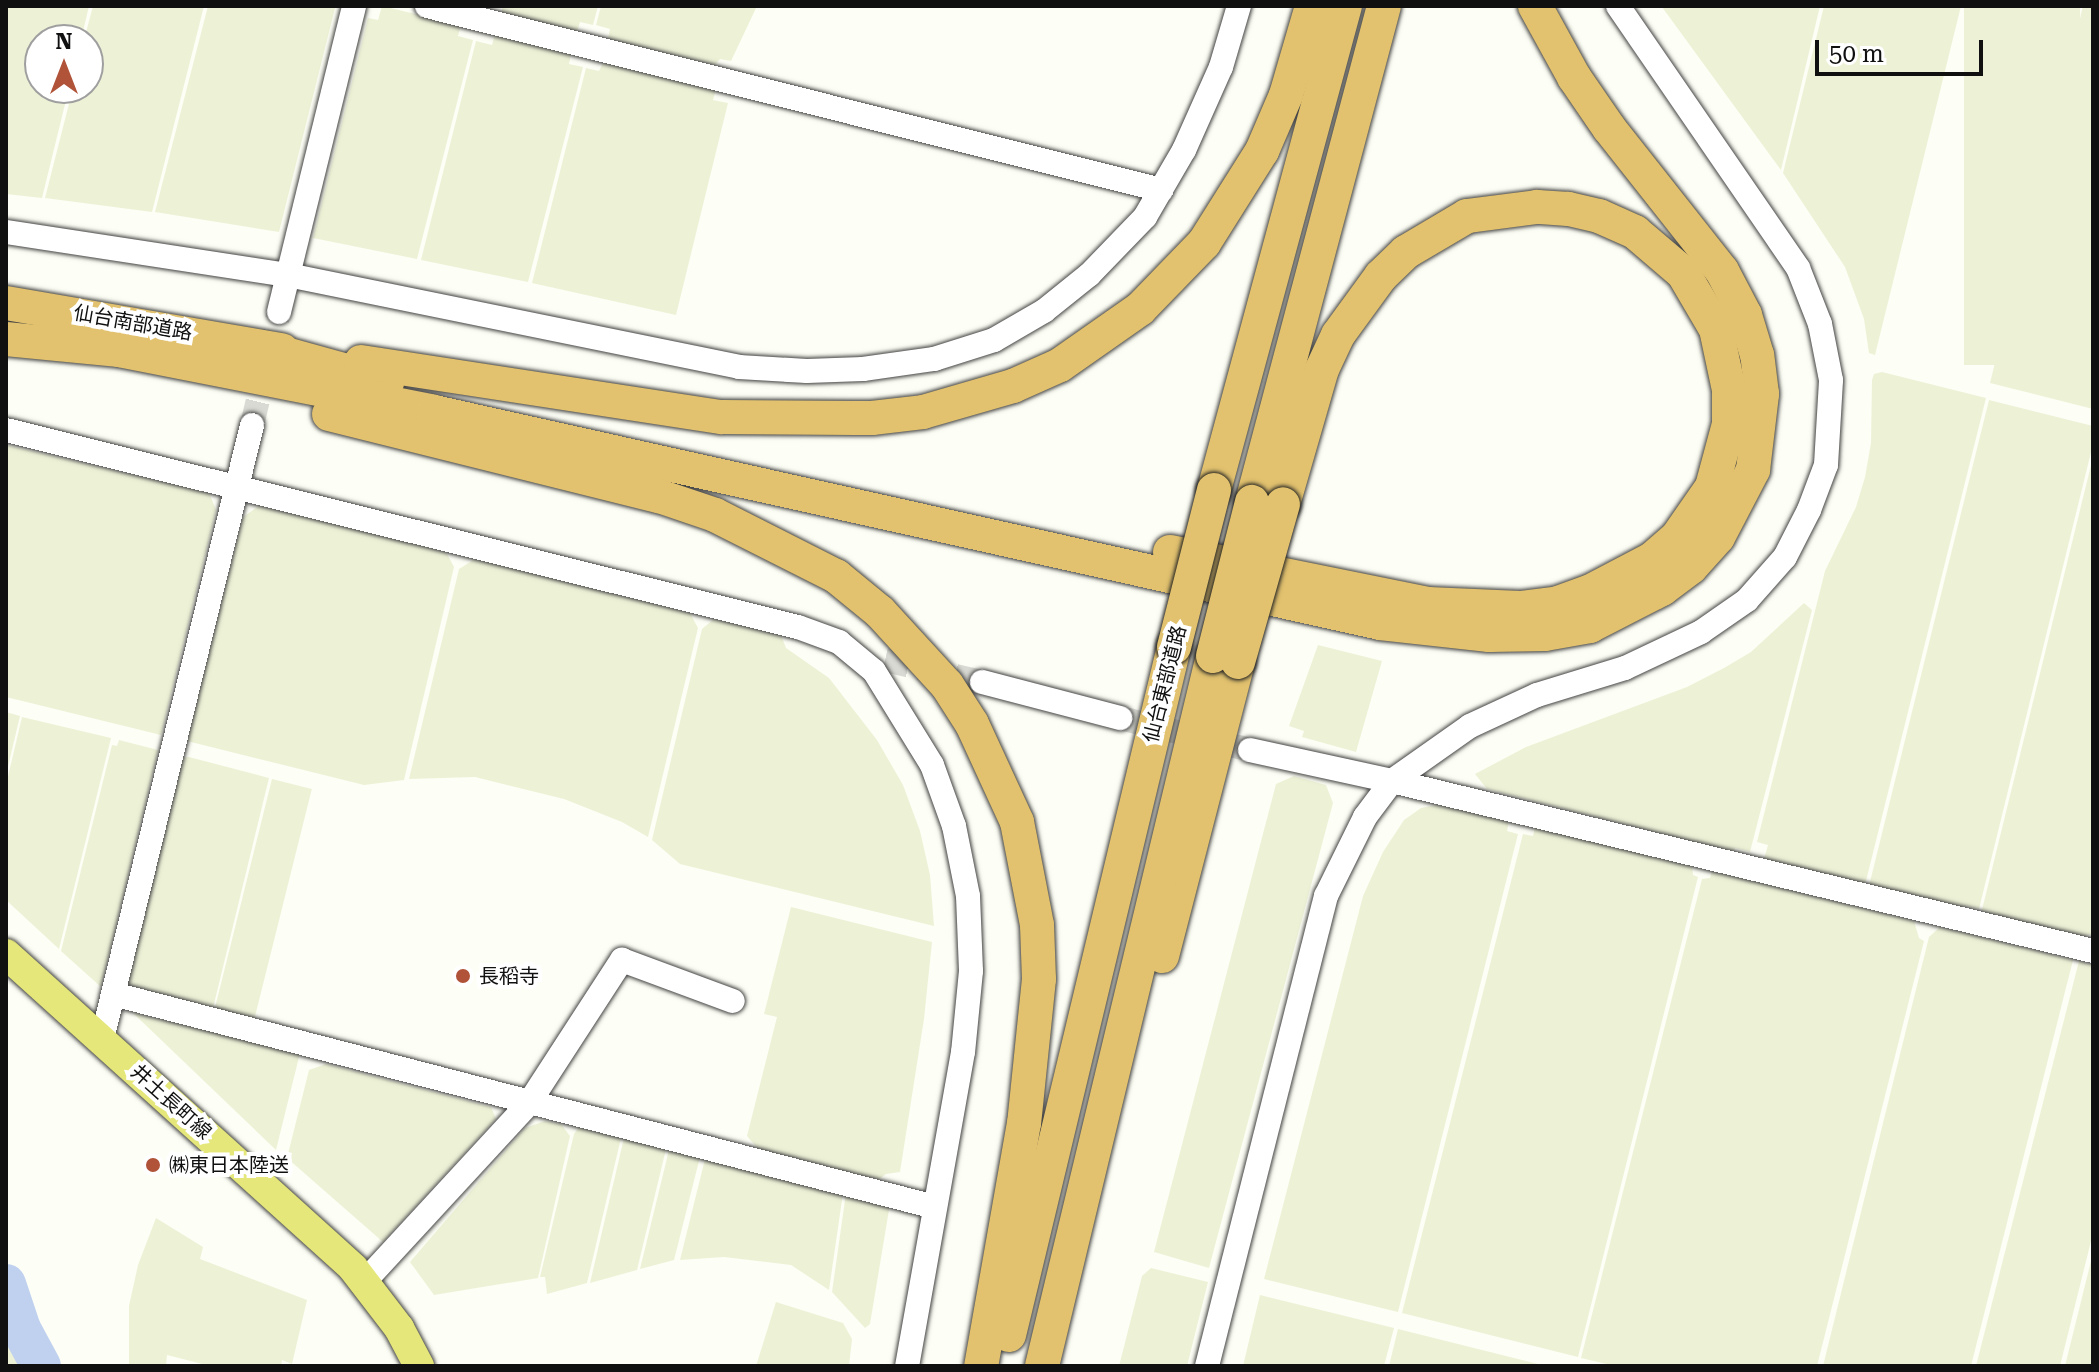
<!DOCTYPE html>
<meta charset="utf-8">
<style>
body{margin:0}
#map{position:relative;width:2099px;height:1372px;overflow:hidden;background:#fdfef5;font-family:"Roboto Serif","Noto Sans JP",serif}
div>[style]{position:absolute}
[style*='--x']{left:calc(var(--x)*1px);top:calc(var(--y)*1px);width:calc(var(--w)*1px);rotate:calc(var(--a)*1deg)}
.farmland>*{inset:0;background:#edf2d7;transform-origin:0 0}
.river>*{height:40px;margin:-20px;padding:0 20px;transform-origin:20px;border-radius:20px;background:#c0d1ef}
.minor-tunnel>*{height:24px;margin-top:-12px;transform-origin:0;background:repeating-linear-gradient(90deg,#d9dad3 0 24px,transparent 0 36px)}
.roads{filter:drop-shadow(0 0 2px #434343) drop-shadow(0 0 2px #434343)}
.minor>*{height:24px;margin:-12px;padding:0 12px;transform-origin:12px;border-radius:12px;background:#fff}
.major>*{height:30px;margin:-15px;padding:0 15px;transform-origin:15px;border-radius:15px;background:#e5e77b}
.highway>*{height:34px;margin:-17px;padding:0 17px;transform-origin:17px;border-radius:17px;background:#e2c26f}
.bridges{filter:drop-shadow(0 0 2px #212121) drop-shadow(0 0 2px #212121)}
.highway-bridge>*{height:34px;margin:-17px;padding:0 17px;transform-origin:17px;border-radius:17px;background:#e2c26f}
.dots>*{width:22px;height:22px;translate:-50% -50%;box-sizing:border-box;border:4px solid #fff;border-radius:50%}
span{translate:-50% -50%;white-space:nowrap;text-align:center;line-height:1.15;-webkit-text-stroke:8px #fff;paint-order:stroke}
.street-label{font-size:20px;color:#101010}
.poi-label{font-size:20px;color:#101010}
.left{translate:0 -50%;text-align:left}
.frame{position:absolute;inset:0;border:8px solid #101010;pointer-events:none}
.north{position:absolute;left:24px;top:24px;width:80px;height:80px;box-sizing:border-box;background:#fff;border:2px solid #9f9f9f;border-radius:50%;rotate:0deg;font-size:22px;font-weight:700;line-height:32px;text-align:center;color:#101010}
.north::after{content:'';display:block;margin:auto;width:28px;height:36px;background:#b05339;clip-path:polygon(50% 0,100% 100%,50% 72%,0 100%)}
.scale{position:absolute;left:1815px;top:40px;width:168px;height:36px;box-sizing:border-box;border:4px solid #101010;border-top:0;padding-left:10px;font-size:24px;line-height:28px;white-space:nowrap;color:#101010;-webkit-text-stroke:6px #fff;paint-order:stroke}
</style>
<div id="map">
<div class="farmland">
<div style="clip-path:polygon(6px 6px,89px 6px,81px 40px,40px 40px,40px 88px,69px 88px,42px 198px,6px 194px)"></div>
<div style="clip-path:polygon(93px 6px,204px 6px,152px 212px,45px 198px,73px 88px,88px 88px,88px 40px,84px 40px)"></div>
<div style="clip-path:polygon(208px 6px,335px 8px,279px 232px,155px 212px)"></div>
<div style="clip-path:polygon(382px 6px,461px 25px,458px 36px,473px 40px,417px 259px,313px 238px,368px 18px,378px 20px)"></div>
<div style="clip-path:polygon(503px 6px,598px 6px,593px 25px,580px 22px,577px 32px,501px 14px)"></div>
<div style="clip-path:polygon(601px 6px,757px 6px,731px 61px,720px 59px,715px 65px,608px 39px,610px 29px,596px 25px)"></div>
<div style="clip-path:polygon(1661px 6px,1820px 6px,1781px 170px,1662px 7px)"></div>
<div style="clip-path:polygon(1824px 6px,1961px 6px,1875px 355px,1869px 353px,1864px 319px,1845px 267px,1783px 173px)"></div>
<div style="left:1964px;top:6px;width:116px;height:359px"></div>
<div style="clip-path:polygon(2083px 6px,2093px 6px,2093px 409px,1990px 383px)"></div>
<div style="clip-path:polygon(495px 35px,571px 53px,569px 64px,583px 67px,528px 282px,421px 260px,476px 41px,492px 45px)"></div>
<div style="clip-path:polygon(604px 61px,716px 89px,713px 100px,728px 103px,676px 315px,532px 283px,586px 68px,599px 71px)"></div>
<div style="clip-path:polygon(1882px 372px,1986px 398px,1865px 885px,1764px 859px,1768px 845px,1757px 842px,1825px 571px,1856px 507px,1865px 477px,1871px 443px,1872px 380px,1874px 374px)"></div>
<div style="clip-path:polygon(1989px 400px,2093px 426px,2093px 444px,1979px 909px,1966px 906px,1962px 909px,1869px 886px)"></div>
<div style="clip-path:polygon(6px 445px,209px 493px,216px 510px,161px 735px,6px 697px)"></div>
<div style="clip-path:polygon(2093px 457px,2093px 934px,2076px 938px,1998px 918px,1982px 910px)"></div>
<div style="clip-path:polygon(259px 506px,446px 552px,454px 567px,404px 780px,364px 785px,187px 741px,243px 517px)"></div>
<div style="clip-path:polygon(475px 559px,690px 613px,698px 628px,648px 837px,622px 822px,564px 799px,475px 777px,409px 779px,459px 569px)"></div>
<div style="clip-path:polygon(1804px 603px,1812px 610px,1750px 852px,1735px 848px,1734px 852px,1487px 789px,1475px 774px,1526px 747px,1687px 687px,1724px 668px,1751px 652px)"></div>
<div style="clip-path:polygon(714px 619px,781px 635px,786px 648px,829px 678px,877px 740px,903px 785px,920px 831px,930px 875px,934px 926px,680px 864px,652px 840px,702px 629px)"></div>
<div style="clip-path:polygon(1318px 645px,1382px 661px,1356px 752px,1302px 737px,1304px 731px,1289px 726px)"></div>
<div style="clip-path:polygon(6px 712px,20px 716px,6px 775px)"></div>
<div style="clip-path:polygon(22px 717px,111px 738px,59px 949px,6px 900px,6px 785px)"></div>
<div style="clip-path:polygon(119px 740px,158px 750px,101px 987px,61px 951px,112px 745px,117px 746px)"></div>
<div style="clip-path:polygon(189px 757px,269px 778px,213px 1008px,126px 986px,183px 758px)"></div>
<div style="clip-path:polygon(1294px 776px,1326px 785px,1333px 803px,1209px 1268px,1154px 1252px,1276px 784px)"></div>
<div style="left:272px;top:779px;width:41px;height:237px;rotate:14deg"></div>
<div style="clip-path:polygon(1441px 804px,1509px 821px,1507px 831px,1518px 834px,1398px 1312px,1264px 1279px,1363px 896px,1383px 852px,1404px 820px,1421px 808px)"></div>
<div style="clip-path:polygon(1535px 827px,1692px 866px,1693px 875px,1698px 877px,1578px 1357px,1402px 1313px,1523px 834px,1533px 836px)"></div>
<div style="clip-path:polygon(1712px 871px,1914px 921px,1919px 938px,1924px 941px,1817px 1366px,1615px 1366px,1581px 1358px,1702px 879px,1710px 878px)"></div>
<div style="clip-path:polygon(791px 907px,932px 942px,924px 1019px,900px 1172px,886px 1174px,878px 1180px,759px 1150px,747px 1136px,777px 1017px,764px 1014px)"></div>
<div style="clip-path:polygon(1940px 927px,2073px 960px,1971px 1366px,1823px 1366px,1929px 937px)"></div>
<div style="clip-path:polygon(2079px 961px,2093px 965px,2093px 1233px,2060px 1366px,1976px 1366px)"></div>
<div style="clip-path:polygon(133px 1013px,300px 1053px,276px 1150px)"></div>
<div style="clip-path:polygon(326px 1064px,491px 1107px,496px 1119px,383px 1242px,287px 1158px,309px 1070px)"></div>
<div style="clip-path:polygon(545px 1121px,561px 1124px,570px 1136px,538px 1278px,434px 1295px,410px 1262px,525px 1128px)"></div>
<div style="clip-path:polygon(579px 1127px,621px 1138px,587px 1283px,547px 1294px,545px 1277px,540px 1277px,574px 1134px)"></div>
<div style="clip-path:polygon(624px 1138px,666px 1149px,637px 1270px,590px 1283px)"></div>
<div style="clip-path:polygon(669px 1150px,700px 1157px,674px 1260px,640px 1269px)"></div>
<div style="clip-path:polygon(705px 1159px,843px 1193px,829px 1290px,791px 1265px,724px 1257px,680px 1260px)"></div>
<div style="clip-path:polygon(846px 1193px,890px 1204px,870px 1324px,865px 1328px,832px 1292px)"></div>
<div style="clip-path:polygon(156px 1218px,203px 1247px,200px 1259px,307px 1300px,292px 1364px,282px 1360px,281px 1366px,210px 1366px,167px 1355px,166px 1366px,129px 1366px,129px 1306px,138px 1265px)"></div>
<div style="clip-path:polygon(2093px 1253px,2093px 1366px,2065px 1366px)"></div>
<div style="clip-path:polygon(1151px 1268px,1208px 1282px,1187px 1366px,1119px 1366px,1142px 1276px)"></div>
<div style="clip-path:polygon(1260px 1295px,1394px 1328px,1384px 1366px,1243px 1366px)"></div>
<div style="clip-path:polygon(776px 1302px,843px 1323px,852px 1339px,849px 1366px,756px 1366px)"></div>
<div style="clip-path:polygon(6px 1325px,27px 1366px,6px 1366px)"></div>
<div style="clip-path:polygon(1398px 1329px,1546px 1366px,1389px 1366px)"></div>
</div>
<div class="river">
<div style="--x:6;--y:1284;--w:47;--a:71.6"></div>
<div style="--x:21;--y:1329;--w:42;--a:61.6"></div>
</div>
<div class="minor-tunnel">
<div style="--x:252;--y:425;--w:116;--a:-76.6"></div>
<div style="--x:885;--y:660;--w:99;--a:12.8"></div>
<div style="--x:1120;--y:718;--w:134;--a:13.8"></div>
</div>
<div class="roads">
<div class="minor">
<div style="--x:427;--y:6;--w:757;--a:14.07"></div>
<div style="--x:6;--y:232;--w:285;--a:8.7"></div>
<div style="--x:288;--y:275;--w:460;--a:11.5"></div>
<div style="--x:739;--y:367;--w:68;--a:3.4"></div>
<div style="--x:807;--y:371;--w:56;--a:-2"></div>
<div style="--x:863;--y:369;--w:72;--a:-8"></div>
<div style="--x:934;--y:359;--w:63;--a:-17.6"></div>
<div style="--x:994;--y:340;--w:58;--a:-30.1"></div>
<div style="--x:1044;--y:311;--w:58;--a:-38.7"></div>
<div style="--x:1089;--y:275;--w:81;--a:-46"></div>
<div style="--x:1145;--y:217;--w:78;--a:-59.8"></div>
<div style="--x:1184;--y:150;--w:91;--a:-66"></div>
<div style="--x:1221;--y:67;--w:64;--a:-73.6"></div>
<div style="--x:279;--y:312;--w:315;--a:-76.2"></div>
<div style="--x:6;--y:430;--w:816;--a:13.97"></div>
<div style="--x:798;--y:627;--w:44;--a:20.1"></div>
<div style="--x:839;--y:642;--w:45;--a:39.6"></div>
<div style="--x:874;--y:671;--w:110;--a:58.3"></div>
<div style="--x:932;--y:765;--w:65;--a:70.2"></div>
<div style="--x:954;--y:826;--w:71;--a:78.7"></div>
<div style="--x:968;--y:896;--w:75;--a:87.7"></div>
<div style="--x:971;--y:971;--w:81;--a:95.6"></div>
<div style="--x:963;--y:1052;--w:319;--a:100.1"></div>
<div style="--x:982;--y:682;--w:143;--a:14.6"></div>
<div style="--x:1250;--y:750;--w:145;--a:12.3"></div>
<div style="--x:1392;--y:781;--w:721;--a:13.63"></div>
<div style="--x:113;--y:994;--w:849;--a:14.53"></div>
<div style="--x:102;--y:1039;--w:632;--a:-76.27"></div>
<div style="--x:364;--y:1282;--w:243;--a:-47.3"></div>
<div style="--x:529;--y:1103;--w:171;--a:-57"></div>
<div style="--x:622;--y:960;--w:118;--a:20.3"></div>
<div style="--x:1207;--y:1366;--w:485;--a:-75.8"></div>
<div style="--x:1326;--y:896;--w:88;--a:-63.7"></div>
<div style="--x:1365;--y:817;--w:45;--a:-53.1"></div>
<div style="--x:1392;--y:781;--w:95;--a:-35.2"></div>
<div style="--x:1470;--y:726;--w:74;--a:-24.8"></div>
<div style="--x:1537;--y:695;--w:92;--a:-17.1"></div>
<div style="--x:1625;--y:668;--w:84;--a:-25.3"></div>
<div style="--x:1701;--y:632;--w:56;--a:-34.8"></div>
<div style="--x:1747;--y:600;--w:57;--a:-48.5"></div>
<div style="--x:1785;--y:557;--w:53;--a:-62.9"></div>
<div style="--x:1809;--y:510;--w:48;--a:-69.3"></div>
<div style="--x:1826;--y:465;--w:85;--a:-86.6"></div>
<div style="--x:1831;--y:380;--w:57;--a:-101.1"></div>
<div style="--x:1820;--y:324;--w:60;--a:-111.4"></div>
<div style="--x:1798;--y:268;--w:318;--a:-124.5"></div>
</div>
<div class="major">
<div style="--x:6;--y:954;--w:468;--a:42.1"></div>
<div style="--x:353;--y:1268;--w:76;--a:52.5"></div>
<div style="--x:399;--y:1328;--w:43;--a:62.2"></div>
</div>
<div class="highway">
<div style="--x:6;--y:303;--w:280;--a:9.7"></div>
<div style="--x:6;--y:339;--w:114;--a:5.6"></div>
<div style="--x:119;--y:350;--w:321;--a:11.1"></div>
<div style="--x:434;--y:412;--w:969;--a:12.57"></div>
<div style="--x:1380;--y:623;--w:110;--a:6.3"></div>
<div style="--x:1489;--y:635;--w:56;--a:-1"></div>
<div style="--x:1545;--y:634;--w:46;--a:-10.1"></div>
<div style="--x:1590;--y:626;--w:81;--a:-27.2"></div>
<div style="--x:1662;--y:589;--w:36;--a:-37"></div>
<div style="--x:1691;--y:567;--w:40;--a:-48"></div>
<div style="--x:1718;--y:537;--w:76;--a:-62.4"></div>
<div style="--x:1753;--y:470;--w:77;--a:-83.2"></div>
<div style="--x:1762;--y:394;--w:39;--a:-97"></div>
<div style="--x:1757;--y:355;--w:42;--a:-106.7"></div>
<div style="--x:1745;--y:315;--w:50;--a:-117.6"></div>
<div style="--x:1722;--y:271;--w:182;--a:-128.3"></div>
<div style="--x:1609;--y:128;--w:62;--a:-124.5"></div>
<div style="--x:1574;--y:77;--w:81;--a:-118.8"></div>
<div style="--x:260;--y:347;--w:132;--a:15.4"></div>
<div style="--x:361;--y:362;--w:365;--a:8.7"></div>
<div style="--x:722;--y:417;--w:150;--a:0.4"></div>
<div style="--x:872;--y:418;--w:51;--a:-6.7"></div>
<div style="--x:923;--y:412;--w:94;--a:-16.1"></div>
<div style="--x:1013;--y:386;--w:51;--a:-24.1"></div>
<div style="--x:1060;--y:365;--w:98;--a:-35"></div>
<div style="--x:1140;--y:309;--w:92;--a:-45.9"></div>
<div style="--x:1204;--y:243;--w:109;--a:-57.8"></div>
<div style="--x:1262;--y:151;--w:61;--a:-66.8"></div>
<div style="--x:1286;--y:95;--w:93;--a:-73.7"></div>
<div style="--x:329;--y:414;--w:340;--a:14"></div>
<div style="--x:659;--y:496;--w:59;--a:18.7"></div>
<div style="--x:715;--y:515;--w:136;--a:26.8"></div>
<div style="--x:836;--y:576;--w:57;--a:39.3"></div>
<div style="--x:880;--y:612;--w:99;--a:47.5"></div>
<div style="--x:947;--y:685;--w:46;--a:57.3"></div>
<div style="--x:972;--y:724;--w:108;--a:65.3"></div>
<div style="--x:1017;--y:822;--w:105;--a:79"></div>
<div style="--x:1037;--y:925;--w:54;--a:87.9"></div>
<div style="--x:1039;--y:979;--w:145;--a:95.9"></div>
<div style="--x:1024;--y:1123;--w:247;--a:100"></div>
<div style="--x:1214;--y:490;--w:501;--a:-74.86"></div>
<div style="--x:1252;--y:502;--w:513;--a:-75.1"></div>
<div style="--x:1170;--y:552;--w:263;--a:11.4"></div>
<div style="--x:1428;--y:604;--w:92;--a:2.5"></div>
<div style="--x:1520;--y:608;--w:38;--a:-7"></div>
<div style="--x:1558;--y:603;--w:33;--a:-20"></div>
<div style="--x:1589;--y:592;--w:71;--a:-27.6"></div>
<div style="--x:1652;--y:559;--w:35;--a:-41"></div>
<div style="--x:1678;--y:536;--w:60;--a:-55.2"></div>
<div style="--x:1712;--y:487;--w:65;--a:-74.9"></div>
<div style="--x:1729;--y:424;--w:34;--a:-90"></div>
<div style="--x:1729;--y:390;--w:62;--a:-102"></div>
<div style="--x:1716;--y:329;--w:65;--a:-120.5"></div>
<div style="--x:1683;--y:273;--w:63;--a:-139.5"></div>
<div style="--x:1635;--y:232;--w:39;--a:-156"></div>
<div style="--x:1599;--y:216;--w:32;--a:-167"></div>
<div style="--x:1568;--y:209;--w:31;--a:-176"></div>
<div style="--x:1537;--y:207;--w:71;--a:172.7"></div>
<div style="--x:1467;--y:216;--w:71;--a:149.5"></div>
<div style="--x:1406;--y:252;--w:35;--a:136"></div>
<div style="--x:1381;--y:276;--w:73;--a:126.1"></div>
<div style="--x:1338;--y:335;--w:38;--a:115"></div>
<div style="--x:1322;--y:369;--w:141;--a:106.1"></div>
<div style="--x:1162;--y:956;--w:304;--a:-75.5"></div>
<div style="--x:1009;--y:1335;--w:708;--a:-76.51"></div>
<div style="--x:1042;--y:1366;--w:730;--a:-76.46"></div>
</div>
</div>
<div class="bridges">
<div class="highway-bridge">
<div style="--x:1174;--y:647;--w:162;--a:-75.7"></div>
<div style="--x:1213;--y:656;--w:159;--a:-75.8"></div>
<div style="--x:1238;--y:662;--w:164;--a:-74.1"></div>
</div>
</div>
<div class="dots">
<div style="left:463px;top:976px;background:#b05339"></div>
<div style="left:153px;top:1165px;background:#b05339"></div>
</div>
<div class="street-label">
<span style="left:133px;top:323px;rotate:10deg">仙台南部道路</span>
<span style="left:1165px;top:684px;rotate:-76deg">仙台東部道路</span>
<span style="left:171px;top:1102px;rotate:42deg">井土長町線</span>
</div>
<div class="poi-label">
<span class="left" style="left:479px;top:976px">長稻寺</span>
<span class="left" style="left:169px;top:1165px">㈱東日本陸送</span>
</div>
<div class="frame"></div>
<div class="north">N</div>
<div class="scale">50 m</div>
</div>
